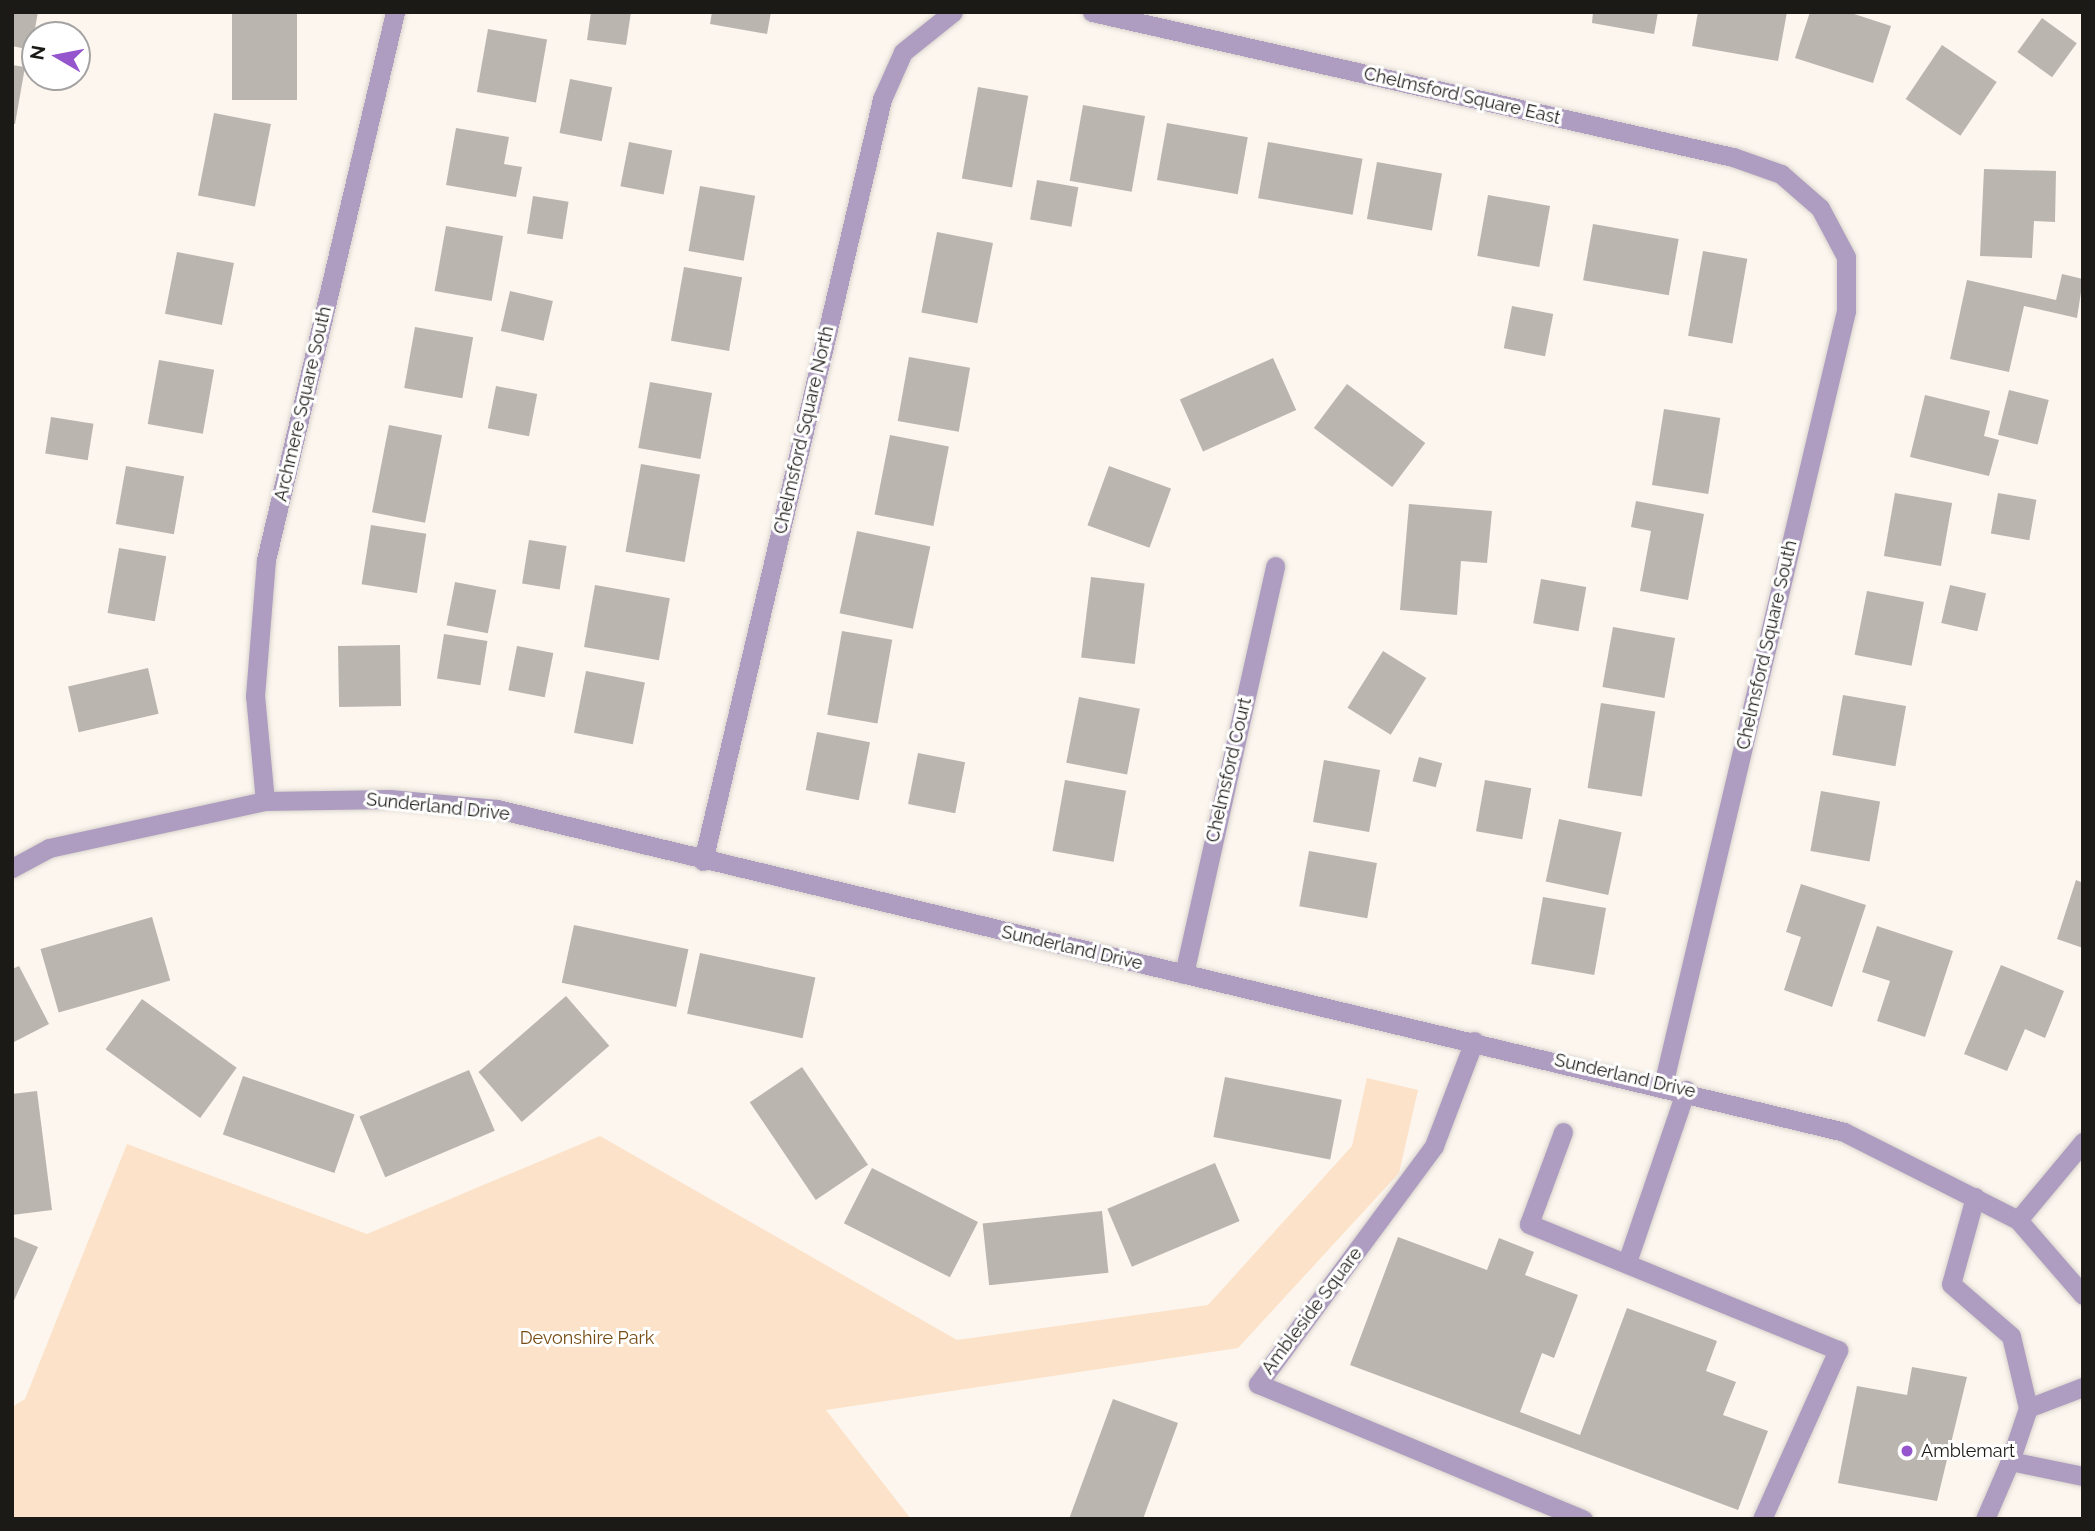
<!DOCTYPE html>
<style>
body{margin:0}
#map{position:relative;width:2095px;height:1531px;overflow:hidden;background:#fcf6ef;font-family:Raleway,sans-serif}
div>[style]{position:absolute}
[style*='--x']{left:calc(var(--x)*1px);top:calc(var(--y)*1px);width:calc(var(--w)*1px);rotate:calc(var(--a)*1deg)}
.green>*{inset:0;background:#fce2c8}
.building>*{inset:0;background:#bbb5af;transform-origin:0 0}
.roads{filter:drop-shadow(0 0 2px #d8d3cc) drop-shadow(0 0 2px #d8d3cc)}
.service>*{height:19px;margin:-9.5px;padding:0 9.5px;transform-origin:9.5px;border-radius:9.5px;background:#ae9dc1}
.minor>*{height:19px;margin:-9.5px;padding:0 9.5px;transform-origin:9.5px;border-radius:9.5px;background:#ae9dc1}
.dots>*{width:19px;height:19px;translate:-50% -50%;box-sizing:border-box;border:4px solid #fff;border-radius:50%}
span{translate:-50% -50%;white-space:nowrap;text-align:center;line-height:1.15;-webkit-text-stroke:6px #fff;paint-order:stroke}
.street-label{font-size:18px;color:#1c1a17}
.park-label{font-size:18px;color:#774c14}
.poi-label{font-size:18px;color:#1c1a17}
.left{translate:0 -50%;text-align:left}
.frame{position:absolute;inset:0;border:14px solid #1c1a17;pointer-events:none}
.north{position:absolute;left:21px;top:21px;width:70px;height:70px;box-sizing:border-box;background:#fff;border:2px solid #a4a3a2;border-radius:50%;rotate:280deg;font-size:19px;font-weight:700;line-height:28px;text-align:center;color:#1c1a17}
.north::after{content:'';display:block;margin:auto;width:24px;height:32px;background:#9556cd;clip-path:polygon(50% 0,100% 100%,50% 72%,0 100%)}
</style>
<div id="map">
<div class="green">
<div style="clip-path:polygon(1367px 1078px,1418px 1090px,1399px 1173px,1238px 1348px,826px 1410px,911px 1519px,12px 1519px,12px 1407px,25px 1399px,127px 1144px,367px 1234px,600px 1136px,957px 1340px,1208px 1305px,1352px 1146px)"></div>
</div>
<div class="building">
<div style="clip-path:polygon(12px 12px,38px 12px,31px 50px,12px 46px)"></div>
<div style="left:232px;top:12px;width:65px;height:88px"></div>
<div style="clip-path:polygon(591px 12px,631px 12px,626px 45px,587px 40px)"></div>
<div style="clip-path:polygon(712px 12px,771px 12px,767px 34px,710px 24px)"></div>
<div style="clip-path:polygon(1593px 12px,1658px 12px,1654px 34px,1592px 23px)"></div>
<div style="clip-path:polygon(1698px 12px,1787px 12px,1778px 61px,1692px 46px)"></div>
<div style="clip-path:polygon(1810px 12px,1848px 12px,1891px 26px,1873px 83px,1795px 58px)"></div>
<div style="left:2042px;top:18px;width:43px;height:42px;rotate:36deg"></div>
<div style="left:488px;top:29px;width:60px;height:64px;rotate:10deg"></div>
<div style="left:1942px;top:45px;width:66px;height:65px;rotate:34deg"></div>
<div style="clip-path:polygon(12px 65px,25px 67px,15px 124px,12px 124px)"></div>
<div style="left:570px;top:79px;width:43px;height:55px;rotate:11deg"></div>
<div style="left:978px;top:87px;width:51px;height:93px;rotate:10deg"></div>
<div style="left:1083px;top:105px;width:63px;height:77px;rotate:10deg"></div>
<div style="left:214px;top:113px;width:58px;height:84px;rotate:11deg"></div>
<div style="left:1167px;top:123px;width:82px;height:58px;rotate:10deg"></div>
<div style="clip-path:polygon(456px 128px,509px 137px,504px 164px,522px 167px,516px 197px,446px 185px)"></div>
<div style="left:629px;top:142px;width:44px;height:45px;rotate:11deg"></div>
<div style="left:1268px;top:142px;width:96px;height:57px;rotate:10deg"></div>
<div style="left:1377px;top:162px;width:66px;height:58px;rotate:10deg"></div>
<div style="clip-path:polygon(1984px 169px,2056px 171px,2055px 222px,2034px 221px,2032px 258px,1980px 256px)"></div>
<div style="left:1037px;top:180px;width:42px;height:40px;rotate:10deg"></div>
<div style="left:700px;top:186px;width:56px;height:66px;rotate:10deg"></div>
<div style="left:1488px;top:195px;width:63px;height:62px;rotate:10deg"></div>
<div style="left:533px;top:196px;width:36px;height:38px;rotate:9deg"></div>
<div style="left:1593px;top:224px;width:87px;height:57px;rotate:10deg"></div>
<div style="left:446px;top:226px;width:58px;height:66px;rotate:10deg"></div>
<div style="left:937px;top:232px;width:57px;height:82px;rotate:11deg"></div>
<div style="left:1703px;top:251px;width:45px;height:86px;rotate:10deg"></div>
<div style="left:177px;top:252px;width:58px;height:63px;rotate:11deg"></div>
<div style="left:684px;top:267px;width:59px;height:75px;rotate:10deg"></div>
<div style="clip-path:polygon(2062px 274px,2083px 279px,2077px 318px,2024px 306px,2009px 372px,1950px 359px,1967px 280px,2056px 300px)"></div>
<div style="left:510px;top:291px;width:44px;height:41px;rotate:13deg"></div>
<div style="left:1512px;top:306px;width:42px;height:43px;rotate:11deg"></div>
<div style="left:415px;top:327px;width:59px;height:62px;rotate:10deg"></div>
<div style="left:909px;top:357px;width:62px;height:65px;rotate:10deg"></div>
<div style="left:1273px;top:358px;width:57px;height:102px;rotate:66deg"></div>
<div style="left:159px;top:360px;width:56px;height:65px;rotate:10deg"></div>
<div style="left:650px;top:382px;width:63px;height:67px;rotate:10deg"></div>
<div style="left:1347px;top:384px;width:98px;height:55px;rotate:37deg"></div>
<div style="left:496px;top:386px;width:42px;height:43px;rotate:11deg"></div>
<div style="left:2009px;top:390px;width:41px;height:46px;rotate:14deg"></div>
<div style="clip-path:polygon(1925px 395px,1990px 411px,1984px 436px,1999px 440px,1989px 476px,1910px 457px)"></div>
<div style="left:1664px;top:409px;width:57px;height:77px;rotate:9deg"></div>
<div style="left:51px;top:417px;width:43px;height:37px;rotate:9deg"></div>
<div style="left:389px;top:425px;width:54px;height:89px;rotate:11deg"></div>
<div style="left:890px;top:435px;width:60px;height:81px;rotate:11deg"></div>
<div style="left:641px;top:464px;width:60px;height:89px;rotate:10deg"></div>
<div style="left:126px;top:466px;width:59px;height:59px;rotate:10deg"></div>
<div style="left:1109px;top:466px;width:66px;height:63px;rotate:20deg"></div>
<div style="left:1895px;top:493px;width:58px;height:64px;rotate:10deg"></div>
<div style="left:1998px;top:493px;width:39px;height:41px;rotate:10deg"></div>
<div style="clip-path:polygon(1636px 501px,1704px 514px,1688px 600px,1640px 591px,1651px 531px,1631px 527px)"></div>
<div style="clip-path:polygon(1409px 504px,1492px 511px,1487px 563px,1461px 561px,1457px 615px,1400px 610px)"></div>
<div style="left:371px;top:525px;width:56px;height:60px;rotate:9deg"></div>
<div style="left:857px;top:531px;width:75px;height:84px;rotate:12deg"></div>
<div style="left:529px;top:540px;width:38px;height:44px;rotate:9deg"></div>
<div style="left:119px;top:548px;width:48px;height:66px;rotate:10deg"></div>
<div style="left:1091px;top:577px;width:54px;height:81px;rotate:7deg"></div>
<div style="left:1541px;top:579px;width:46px;height:45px;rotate:10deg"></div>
<div style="left:455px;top:582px;width:42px;height:44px;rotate:11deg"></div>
<div style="left:595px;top:585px;width:76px;height:63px;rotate:10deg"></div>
<div style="left:1950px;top:585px;width:37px;height:39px;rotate:13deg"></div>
<div style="left:1867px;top:591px;width:58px;height:65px;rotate:11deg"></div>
<div style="left:1613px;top:627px;width:63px;height:61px;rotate:10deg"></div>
<div style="left:842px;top:631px;width:51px;height:85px;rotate:10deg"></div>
<div style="left:444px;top:634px;width:44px;height:45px;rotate:9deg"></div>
<div style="left:400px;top:645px;width:61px;height:62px;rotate:89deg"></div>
<div style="left:517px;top:646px;width:37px;height:45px;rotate:11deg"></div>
<div style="left:1383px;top:651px;width:51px;height:67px;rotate:32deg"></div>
<div style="left:148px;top:668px;width:47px;height:82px;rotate:77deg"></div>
<div style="left:586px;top:671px;width:60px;height:63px;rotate:11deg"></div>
<div style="left:1843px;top:695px;width:64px;height:61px;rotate:10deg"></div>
<div style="left:1079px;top:697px;width:62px;height:67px;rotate:11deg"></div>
<div style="left:1601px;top:703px;width:55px;height:86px;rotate:9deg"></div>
<div style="left:817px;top:732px;width:54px;height:59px;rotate:11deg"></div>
<div style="left:918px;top:753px;width:48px;height:52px;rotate:11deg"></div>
<div style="left:1419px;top:757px;width:24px;height:25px;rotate:15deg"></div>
<div style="left:1324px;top:760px;width:57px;height:63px;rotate:10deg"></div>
<div style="left:1065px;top:780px;width:62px;height:72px;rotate:10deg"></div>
<div style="left:1485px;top:780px;width:47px;height:52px;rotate:10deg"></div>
<div style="left:1821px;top:791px;width:60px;height:61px;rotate:10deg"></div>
<div style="left:1559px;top:819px;width:64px;height:64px;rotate:12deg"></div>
<div style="left:1309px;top:851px;width:69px;height:56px;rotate:10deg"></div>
<div style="clip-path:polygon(2076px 880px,2083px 883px,2083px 948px,2057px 939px)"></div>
<div style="clip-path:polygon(1801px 884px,1866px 905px,1832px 1007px,1784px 990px,1801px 937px,1786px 932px)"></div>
<div style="left:1543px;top:897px;width:64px;height:68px;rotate:10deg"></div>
<div style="left:152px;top:917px;width:66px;height:116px;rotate:74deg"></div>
<div style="left:574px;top:925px;width:117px;height:59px;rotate:12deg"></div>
<div style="clip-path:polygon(1877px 926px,1953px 951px,1925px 1037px,1877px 1021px,1890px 981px,1862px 972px)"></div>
<div style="left:700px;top:953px;width:118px;height:62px;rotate:12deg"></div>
<div style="clip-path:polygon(2001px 965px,2064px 991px,2045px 1038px,2025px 1029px,2007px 1071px,1964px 1054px)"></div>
<div style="clip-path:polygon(19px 966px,49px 1024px,12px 1043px,12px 969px)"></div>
<div style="left:566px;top:996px;width:66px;height:116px;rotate:49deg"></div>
<div style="left:142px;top:999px;width:117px;height:62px;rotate:36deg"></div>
<div style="left:802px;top:1067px;width:118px;height:63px;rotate:56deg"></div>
<div style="left:469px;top:1070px;width:66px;height:119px;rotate:67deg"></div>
<div style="left:243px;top:1076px;width:118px;height:62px;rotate:19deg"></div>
<div style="left:1225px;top:1077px;width:119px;height:61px;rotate:11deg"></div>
<div style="clip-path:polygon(37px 1091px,52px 1210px,12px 1215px,12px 1094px)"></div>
<div style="left:1215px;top:1163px;width:63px;height:117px;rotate:67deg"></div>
<div style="left:872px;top:1168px;width:119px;height:62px;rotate:27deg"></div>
<div style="left:1102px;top:1211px;width:62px;height:120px;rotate:84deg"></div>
<div style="clip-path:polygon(12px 1236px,38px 1247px,12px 1305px)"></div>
<div style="clip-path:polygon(1398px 1237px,1487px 1270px,1499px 1238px,1534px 1252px,1525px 1275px,1578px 1295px,1554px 1358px,1542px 1353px,1520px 1412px,1580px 1435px,1627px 1308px,1717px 1341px,1706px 1371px,1736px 1382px,1723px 1415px,1768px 1431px,1738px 1510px,1350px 1365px)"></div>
<div style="clip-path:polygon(1912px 1367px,1967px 1377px,1937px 1501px,1838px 1483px,1857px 1386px,1907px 1395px)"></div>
<div style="clip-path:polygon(1113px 1399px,1178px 1423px,1143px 1519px,1069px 1519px)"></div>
</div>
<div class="roads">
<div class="service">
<div style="--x:1474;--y:1041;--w:112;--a:110.9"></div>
<div style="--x:1434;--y:1146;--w:296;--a:126.5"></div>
<div style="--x:1258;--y:1384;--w:352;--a:22.6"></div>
<div style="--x:1563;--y:1132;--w:98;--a:110.3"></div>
<div style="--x:1529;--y:1224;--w:334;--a:22.2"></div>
<div style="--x:1838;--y:1350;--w:185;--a:114.2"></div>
<div style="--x:1975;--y:1197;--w:90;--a:105.4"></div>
<div style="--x:1951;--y:1284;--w:79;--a:40.9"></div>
<div style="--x:2011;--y:1336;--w:74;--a:76.7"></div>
<div style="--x:1627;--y:1262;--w:182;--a:-71.1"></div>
<div style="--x:2010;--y:1461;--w:56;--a:-71.2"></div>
<div style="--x:2028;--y:1408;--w:59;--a:-20.9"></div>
<div style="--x:1985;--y:1519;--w:63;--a:-66.7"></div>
<div style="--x:2010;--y:1461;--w:75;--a:11.6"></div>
</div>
<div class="minor">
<div style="--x:1092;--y:12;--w:657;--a:12.75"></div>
<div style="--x:1733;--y:157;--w:51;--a:19.5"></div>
<div style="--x:1781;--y:174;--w:52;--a:41.1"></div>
<div style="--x:1820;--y:208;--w:55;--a:62"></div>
<div style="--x:1846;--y:257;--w:54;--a:90"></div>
<div style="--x:1846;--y:311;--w:795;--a:103.3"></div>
<div style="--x:265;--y:801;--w:105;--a:-95.4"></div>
<div style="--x:255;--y:696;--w:136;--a:-85.4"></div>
<div style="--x:266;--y:560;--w:563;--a:-76.75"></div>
<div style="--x:703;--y:861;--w:783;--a:-76.78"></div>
<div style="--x:882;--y:99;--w:51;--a:-65.9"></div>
<div style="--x:903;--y:52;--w:64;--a:-38.7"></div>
<div style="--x:12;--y:868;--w:42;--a:-28.4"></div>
<div style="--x:49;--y:848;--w:221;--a:-12.3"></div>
<div style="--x:265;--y:801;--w:125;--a:-0.9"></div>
<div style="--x:390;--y:799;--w:107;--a:5.3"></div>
<div style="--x:497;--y:809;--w:1385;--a:13.48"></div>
<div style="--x:1844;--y:1132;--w:195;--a:26.8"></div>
<div style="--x:2018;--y:1220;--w:99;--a:49.1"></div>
<div style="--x:1184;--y:974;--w:418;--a:-77.4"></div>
<div style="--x:2018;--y:1220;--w:102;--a:-50.2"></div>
</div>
</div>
<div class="dots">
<div style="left:1907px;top:1451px;background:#9556cd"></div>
</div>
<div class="street-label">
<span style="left:1462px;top:96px;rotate:13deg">Chelmsford Square East</span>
<span style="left:303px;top:404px;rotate:-77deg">Archmere Square South</span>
<span style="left:804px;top:430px;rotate:-77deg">Chelmsford Square North</span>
<span style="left:1767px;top:645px;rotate:-77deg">Chelmsford Square South</span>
<span style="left:1229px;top:770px;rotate:-77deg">Chelmsford Court</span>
<span style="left:438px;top:807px;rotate:6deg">Sunderland Drive</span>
<span style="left:1072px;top:948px;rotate:13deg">Sunderland Drive</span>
<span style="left:1625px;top:1076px;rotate:13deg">Sunderland Drive</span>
<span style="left:1312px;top:1311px;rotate:-53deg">Ambleside Square</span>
</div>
<div class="park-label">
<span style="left:587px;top:1338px">Devonshire Park</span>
</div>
<div class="poi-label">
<span class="left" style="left:1921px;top:1451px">Amblemart</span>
</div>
<div class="frame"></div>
<div class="north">N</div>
</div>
